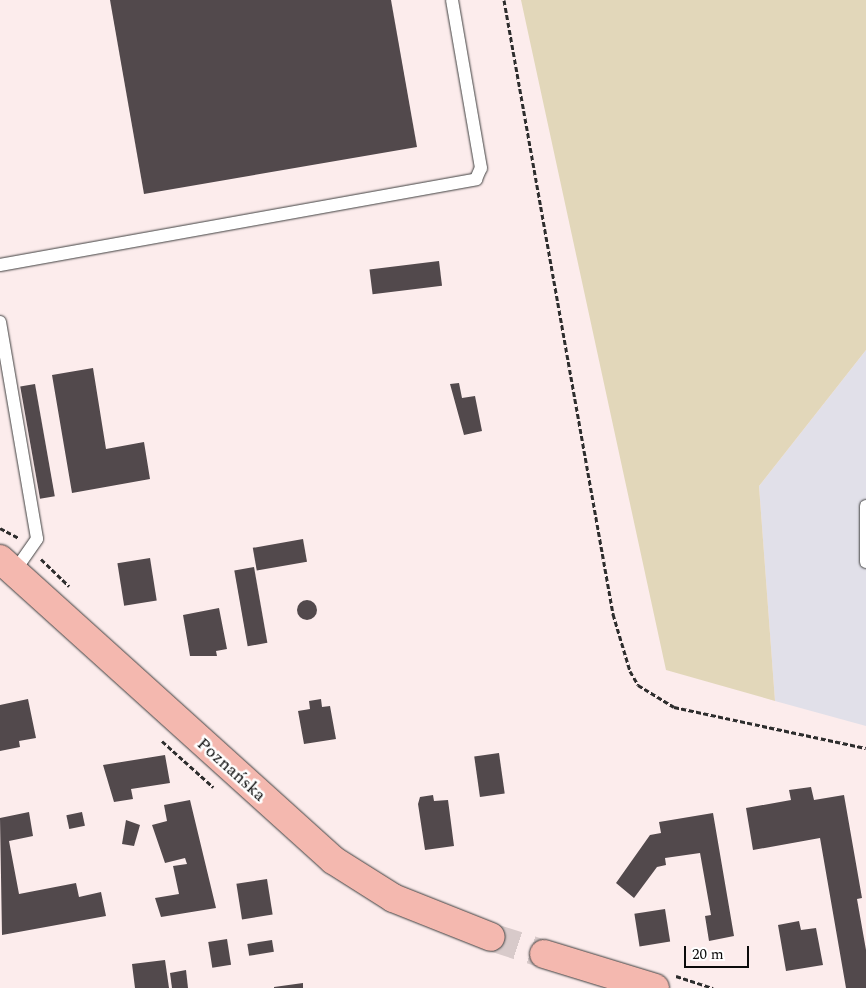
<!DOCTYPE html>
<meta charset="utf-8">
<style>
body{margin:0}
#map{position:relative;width:866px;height:988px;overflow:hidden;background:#fcecec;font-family:Spectral,serif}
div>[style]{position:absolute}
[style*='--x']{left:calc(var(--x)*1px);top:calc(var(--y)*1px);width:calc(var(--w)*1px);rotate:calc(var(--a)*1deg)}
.industrial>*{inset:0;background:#e1e0e9}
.green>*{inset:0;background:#e2d7ba}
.building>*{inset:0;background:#52494c;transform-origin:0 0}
.round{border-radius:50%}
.secondary-tunnel>*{height:28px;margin-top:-14px;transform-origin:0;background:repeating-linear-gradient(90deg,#d8caca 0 28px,transparent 0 42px)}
.path>*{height:3px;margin-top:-1.5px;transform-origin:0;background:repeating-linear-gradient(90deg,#2d2d2d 0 5px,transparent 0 7.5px)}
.roads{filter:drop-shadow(0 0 1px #3e3e3e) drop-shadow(0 0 1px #3e3e3e)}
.lane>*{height:12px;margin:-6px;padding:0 6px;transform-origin:6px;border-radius:6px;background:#fff}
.secondary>*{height:28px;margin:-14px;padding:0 14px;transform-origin:14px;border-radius:14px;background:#f4b8af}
span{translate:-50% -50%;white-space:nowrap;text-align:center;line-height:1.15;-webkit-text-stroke:5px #fff;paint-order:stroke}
.street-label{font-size:18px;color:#0b0b0b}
.scale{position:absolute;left:684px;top:946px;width:65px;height:22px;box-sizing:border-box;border:2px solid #0b0b0b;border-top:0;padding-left:6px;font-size:15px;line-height:18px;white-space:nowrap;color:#0b0b0b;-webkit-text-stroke:4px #fff;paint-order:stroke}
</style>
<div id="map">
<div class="industrial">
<div style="clip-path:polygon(866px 350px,866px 726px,775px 701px,759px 486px)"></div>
</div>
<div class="green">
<div style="clip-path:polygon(521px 0,866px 0,866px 350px,759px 486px,775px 701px,666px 670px)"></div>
</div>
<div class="building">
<div style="clip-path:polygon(110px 0,391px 0,417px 147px,144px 194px)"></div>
<div style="left:439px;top:261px;width:25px;height:70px;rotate:83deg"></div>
<div style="clip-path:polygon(93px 368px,106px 449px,144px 442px,150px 479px,72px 493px,52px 375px)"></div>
<div style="clip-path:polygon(459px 383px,462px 398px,475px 396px,482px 431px,464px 435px,450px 384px)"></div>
<div style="left:35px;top:384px;width:114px;height:15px;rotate:80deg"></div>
<div style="left:303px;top:539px;width:23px;height:51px;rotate:80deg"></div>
<div style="left:150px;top:558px;width:43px;height:33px;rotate:81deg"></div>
<div style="left:254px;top:567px;width:77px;height:20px;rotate:80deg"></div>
<div class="round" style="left:297px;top:600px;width:20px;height:20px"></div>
<div style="clip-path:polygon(219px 608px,227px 649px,216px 651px,217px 656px,190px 656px,183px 615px)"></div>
<div style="clip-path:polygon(28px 699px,36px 738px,19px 741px,20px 747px,0 751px,0 705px)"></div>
<div style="clip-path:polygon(321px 699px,322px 707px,330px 706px,336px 739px,304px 744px,298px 711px,310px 709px,309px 701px)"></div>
<div style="left:499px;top:753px;width:41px;height:25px;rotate:82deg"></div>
<div style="clip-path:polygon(165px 755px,170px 783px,131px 789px,133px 799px,114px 802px,103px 765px)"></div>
<div style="clip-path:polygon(811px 787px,814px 800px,844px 795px,862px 898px,857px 899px,866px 950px,866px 988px,846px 988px,820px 838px,753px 850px,746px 808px,791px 800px,789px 790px)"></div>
<div style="clip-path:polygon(433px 795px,434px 801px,448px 800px,454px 846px,425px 850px,418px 804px,420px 797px)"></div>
<div style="clip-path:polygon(190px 800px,216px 908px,161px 917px,155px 898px,179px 894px,173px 866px,187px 864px,185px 858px,165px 863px,152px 825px,167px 821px,164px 805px)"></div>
<div style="clip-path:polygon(29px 812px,33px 836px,9px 841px,19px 894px,76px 883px,79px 897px,101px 892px,106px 916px,2px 935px,0 818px)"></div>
<div style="left:82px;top:812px;width:14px;height:16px;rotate:78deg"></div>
<div style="clip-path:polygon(713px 813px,734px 936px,709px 941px,705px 916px,711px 915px,700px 853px,665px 858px,666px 865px,657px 867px,634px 898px,616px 883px,650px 835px,661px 833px,659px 822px)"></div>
<div style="clip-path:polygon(126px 820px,140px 825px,134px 846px,122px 844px)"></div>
<div style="left:267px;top:879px;width:36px;height:31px;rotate:81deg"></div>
<div style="left:665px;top:909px;width:33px;height:31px;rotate:81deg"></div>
<div style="clip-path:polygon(799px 921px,801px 930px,816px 928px,823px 965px,786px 971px,778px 925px)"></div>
<div style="left:227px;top:939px;width:26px;height:19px;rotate:81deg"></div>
<div style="left:272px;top:940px;width:12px;height:25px;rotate:81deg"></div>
<div style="clip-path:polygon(165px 960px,169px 988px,135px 988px,132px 964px)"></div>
<div style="clip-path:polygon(186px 970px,188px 988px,172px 988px,170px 973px)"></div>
<div style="clip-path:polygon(303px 983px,303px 988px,274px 988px,274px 987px)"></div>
</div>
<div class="secondary-tunnel">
<div style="--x:491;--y:937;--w:56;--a:17.8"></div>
</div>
<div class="path">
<div style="--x:504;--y:0;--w:624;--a:79.93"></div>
<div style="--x:613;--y:614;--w:59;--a:73.4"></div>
<div style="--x:630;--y:671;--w:16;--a:60"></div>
<div style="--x:638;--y:685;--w:42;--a:31.4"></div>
<div style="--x:674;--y:707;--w:196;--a:12.1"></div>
<div style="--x:0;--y:528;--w:21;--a:28"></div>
<div style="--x:41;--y:559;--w:39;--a:44"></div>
<div style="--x:162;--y:741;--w:69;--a:42"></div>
<div style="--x:676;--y:976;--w:39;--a:18"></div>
</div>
<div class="roads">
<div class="lane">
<div style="--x:0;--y:265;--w:484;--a:-10.2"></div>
<div style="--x:476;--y:179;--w:12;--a:-66"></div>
<div style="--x:481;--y:168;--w:170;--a:-99.8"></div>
<div style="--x:0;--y:322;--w:220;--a:80.3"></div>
<div style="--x:37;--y:539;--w:40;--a:124.9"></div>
<div style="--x:866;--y:506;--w:56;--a:90"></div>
</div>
<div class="secondary">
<div style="--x:0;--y:559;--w:449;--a:42.1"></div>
<div style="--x:333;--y:860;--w:71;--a:32.3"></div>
<div style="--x:393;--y:898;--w:105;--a:21.7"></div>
<div style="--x:544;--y:954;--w:116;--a:17"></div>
</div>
</div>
<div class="street-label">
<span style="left:231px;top:770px;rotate:42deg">Poznańska</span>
</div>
<div class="scale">20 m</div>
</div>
